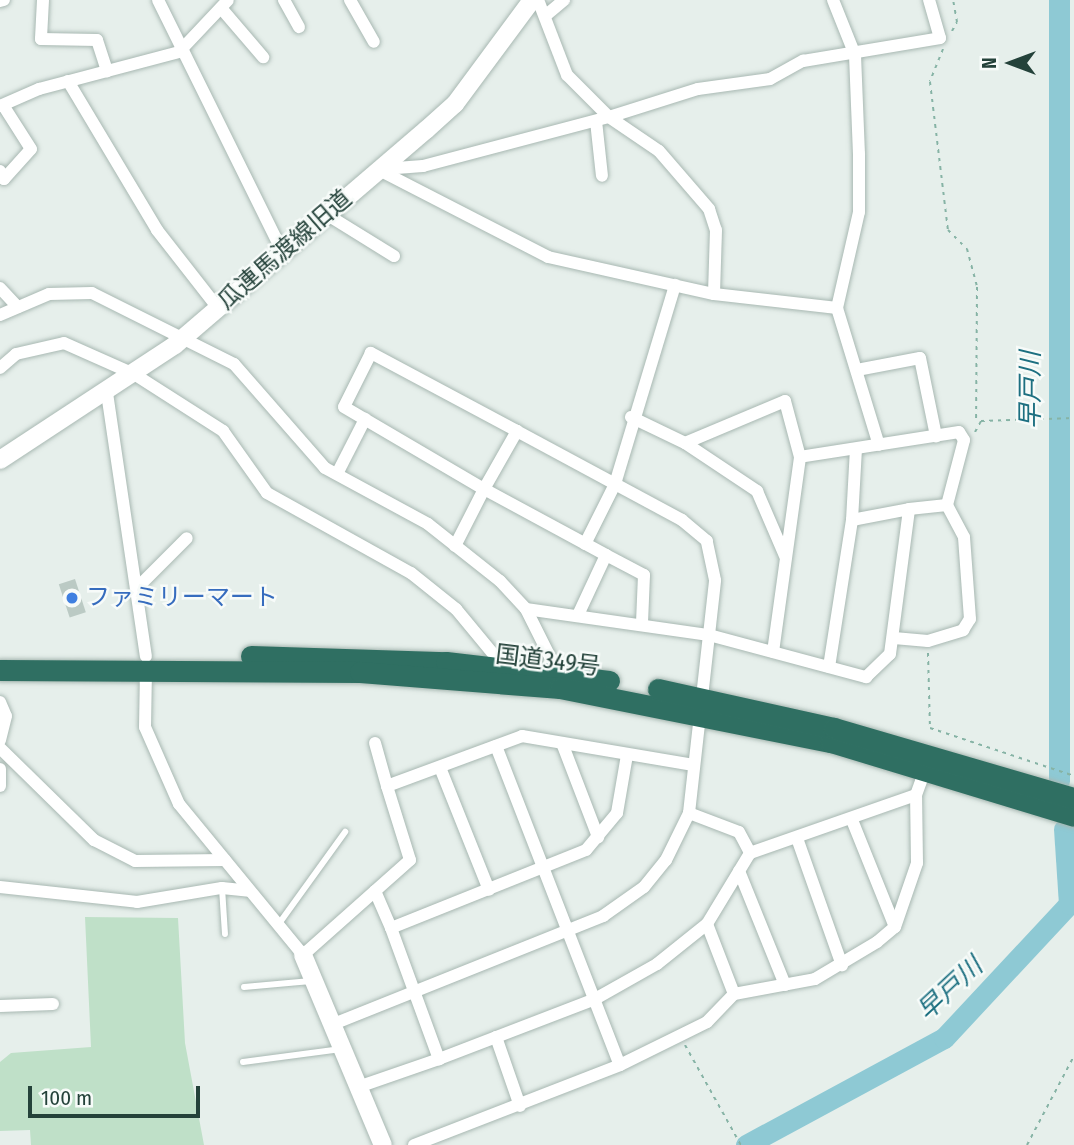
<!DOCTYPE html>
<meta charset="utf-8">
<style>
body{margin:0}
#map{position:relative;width:1074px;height:1145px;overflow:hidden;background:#e6efeb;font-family:"Fira Sans Condensed","Noto Sans JP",sans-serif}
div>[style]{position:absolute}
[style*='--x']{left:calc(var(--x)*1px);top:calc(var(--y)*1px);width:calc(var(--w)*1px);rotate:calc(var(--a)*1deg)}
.green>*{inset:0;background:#bfe0c8}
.river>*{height:21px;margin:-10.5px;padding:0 10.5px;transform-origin:10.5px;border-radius:10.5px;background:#8ec9d4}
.building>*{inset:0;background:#bbcac4;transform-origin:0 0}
.path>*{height:2px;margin-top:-1px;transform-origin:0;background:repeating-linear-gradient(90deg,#86b3a5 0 3.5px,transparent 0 8.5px)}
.roads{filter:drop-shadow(0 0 2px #a8b8b2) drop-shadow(0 0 2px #a8b8b2)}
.lane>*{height:6px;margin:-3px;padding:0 3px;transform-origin:3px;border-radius:3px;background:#fff}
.street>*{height:12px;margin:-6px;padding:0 6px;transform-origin:6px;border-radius:6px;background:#fff}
.secondary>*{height:18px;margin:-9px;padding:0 9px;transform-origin:9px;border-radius:9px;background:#fff}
.highway>*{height:21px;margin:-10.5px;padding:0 10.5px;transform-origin:10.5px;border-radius:10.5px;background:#2f6f62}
.dots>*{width:19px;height:19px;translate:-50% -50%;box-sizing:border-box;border:4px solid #f7fbf9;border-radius:50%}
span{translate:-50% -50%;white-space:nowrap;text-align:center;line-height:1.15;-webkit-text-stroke:5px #f7fbf9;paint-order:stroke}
.street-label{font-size:24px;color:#24423a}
.shop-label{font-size:24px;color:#366cbe}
.left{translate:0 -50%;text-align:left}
.water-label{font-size:26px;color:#1c6f80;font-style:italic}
.north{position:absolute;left:976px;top:28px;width:70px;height:70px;-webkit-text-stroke:5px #f7fbf9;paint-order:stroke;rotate:270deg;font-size:19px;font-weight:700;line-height:28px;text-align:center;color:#24423a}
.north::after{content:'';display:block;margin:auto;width:24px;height:32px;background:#24423a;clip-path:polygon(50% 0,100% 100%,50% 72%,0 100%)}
.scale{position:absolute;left:28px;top:1086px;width:172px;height:32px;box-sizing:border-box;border:4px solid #24423a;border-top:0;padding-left:9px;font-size:21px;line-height:24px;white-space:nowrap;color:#24423a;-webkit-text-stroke:5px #f7fbf9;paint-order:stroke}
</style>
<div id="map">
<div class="green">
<div style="clip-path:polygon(85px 917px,178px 918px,185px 1043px,204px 1145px,31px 1145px,30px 1130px,0 1131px,0 1062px,11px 1053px,91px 1047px)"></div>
</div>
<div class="river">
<div style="--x:1059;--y:0;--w:781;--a:90"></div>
<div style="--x:746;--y:1145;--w:225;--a:-28.4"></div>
<div style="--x:944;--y:1038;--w:183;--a:-47"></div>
<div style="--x:1069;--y:904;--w:75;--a:-93.8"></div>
</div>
<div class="building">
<div style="left:75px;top:579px;width:35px;height:17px;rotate:72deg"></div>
</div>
<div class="path">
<div style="--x:952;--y:31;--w:10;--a:-61"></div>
<div style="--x:957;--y:22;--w:22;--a:-100"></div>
<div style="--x:943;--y:49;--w:35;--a:112"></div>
<div style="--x:930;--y:82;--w:149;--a:83.1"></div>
<div style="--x:948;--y:230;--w:27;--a:45"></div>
<div style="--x:967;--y:249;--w:39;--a:75"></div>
<div style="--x:977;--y:287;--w:136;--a:90.4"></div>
<div style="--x:975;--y:432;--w:13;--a:-61"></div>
<div style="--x:981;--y:421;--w:93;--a:-1.8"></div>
<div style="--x:928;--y:653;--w:75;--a:88.5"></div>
<div style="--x:930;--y:728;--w:152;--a:18.4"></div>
<div style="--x:685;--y:1045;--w:115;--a:60.8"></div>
<div style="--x:1027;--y:1145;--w:101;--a:-62.2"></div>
</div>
<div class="roads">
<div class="lane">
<div style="--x:222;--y:888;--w:46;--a:86.3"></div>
<div style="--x:278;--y:925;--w:115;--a:-54.2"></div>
<div style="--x:244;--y:987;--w:67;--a:-5.1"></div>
<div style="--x:243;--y:1062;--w:99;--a:-7.6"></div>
</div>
<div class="street">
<div style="--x:43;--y:0;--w:39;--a:93"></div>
<div style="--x:41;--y:39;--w:56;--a:1"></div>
<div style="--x:97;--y:40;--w:33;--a:72"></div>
<div style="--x:158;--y:0;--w:280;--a:63.7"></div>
<div style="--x:284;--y:0;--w:31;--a:61"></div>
<div style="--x:350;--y:0;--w:48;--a:60.3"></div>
<div style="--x:833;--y:0;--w:59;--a:68.2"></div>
<div style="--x:855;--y:55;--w:99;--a:87.7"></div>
<div style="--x:859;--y:154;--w:58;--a:90"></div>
<div style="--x:859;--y:212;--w:98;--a:102.9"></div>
<div style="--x:837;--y:308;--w:143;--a:73"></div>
<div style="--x:0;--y:1;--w:4;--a:-14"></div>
<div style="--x:221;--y:8;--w:65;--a:49.4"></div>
<div style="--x:545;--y:16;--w:25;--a:-40"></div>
<div style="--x:68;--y:81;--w:174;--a:59.1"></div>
<div style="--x:157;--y:230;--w:99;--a:52"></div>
<div style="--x:0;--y:106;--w:43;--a:-23.6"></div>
<div style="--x:39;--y:89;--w:145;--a:-14.8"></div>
<div style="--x:179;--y:52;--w:71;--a:-46.7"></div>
<div style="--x:609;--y:117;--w:93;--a:-17.5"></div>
<div style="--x:698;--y:89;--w:73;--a:-7.9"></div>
<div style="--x:770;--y:79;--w:38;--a:-29"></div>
<div style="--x:803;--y:61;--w:139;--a:-9.5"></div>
<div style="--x:940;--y:38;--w:40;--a:-106"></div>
<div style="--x:609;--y:117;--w:60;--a:34.2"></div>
<div style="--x:659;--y:151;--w:77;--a:49.2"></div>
<div style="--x:709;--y:209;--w:22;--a:72"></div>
<div style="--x:716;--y:230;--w:64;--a:91.8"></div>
<div style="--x:596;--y:121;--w:55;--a:83.8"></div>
<div style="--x:383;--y:169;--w:40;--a:-4.3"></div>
<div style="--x:423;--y:166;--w:192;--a:-14.8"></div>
<div style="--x:609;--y:117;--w:59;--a:-135"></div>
<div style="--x:567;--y:75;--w:80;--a:-111.1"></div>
<div style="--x:379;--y:170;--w:190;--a:27.2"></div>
<div style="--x:548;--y:257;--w:170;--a:12.6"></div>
<div style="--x:714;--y:294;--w:124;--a:6.5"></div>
<div style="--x:0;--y:171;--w:9;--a:63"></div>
<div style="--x:4;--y:179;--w:40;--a:-48"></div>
<div style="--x:31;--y:149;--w:52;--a:-122.5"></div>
<div style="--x:326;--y:214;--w:80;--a:31.7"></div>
<div style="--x:0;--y:288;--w:26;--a:47"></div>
<div style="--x:0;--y:315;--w:53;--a:-23.2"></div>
<div style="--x:49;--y:294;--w:43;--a:-1.3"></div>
<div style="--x:92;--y:293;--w:159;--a:26.6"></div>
<div style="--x:234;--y:364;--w:138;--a:48.8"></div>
<div style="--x:325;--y:468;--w:117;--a:28.5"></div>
<div style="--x:428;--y:524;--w:92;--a:38.4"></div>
<div style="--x:500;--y:581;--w:38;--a:47"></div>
<div style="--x:526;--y:609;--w:72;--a:63.4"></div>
<div style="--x:0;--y:368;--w:21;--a:-41"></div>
<div style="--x:16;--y:354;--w:49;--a:-12.9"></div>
<div style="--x:64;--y:343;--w:77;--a:23.9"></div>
<div style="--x:134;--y:374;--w:106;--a:32.6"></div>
<div style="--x:223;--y:431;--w:76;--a:54.6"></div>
<div style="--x:267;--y:493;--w:165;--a:29.1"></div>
<div style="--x:411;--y:573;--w:58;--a:38.7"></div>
<div style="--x:456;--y:609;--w:75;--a:50.4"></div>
<div style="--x:857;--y:370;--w:64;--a:-10.8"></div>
<div style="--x:920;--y:358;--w:80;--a:78.4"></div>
<div style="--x:107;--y:393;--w:266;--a:81.6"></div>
<div style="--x:685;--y:443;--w:87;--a:33.7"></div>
<div style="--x:757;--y:491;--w:71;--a:66.7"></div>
<div style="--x:337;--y:474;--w:62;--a:-63"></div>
<div style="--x:852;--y:520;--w:58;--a:-10.9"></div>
<div style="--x:585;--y:544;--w:67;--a:-63.4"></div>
<div style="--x:615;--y:484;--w:208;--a:-73.2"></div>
<div style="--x:455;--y:546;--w:64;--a:-63"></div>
<div style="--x:484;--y:489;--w:139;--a:28.4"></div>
<div style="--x:140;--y:585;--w:66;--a:-45"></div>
<div style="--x:526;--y:609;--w:185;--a:8.1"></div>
<div style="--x:709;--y:635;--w:163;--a:15"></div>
<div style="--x:866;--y:677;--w:33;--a:-44"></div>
<div style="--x:890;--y:654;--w:146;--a:-82.5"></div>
<div style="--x:909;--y:509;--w:38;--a:-6"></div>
<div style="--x:947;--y:505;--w:67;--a:-75.3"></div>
<div style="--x:964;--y:440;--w:9;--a:-122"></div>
<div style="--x:959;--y:432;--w:161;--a:171.1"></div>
<div style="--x:800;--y:457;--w:58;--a:-105"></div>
<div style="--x:785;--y:401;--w:108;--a:157.2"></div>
<div style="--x:685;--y:443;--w:60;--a:-154.3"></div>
<div style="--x:578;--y:615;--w:66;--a:-65"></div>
<div style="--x:606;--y:555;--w:43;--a:27.8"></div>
<div style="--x:644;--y:575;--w:48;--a:92.4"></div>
<div style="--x:894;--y:638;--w:34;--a:5"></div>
<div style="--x:928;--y:641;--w:37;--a:-17"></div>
<div style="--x:963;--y:630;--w:13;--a:-58"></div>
<div style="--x:970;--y:619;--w:82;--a:-94.2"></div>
<div style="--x:964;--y:537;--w:36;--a:-118"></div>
<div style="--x:773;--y:652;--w:197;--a:-82.1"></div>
<div style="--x:829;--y:667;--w:149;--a:-81.1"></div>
<div style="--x:852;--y:520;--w:71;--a:-86.8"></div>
<div style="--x:146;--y:670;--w:57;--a:91"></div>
<div style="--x:145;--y:727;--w:84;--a:66.2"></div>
<div style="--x:179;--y:804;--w:195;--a:50.6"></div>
<div style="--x:303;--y:955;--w:143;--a:-41.6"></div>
<div style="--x:410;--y:860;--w:77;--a:-107.3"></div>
<div style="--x:387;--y:786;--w:144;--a:-20.3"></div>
<div style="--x:522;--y:736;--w:174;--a:9.6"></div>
<div style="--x:0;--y:702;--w:15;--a:67"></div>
<div style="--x:6;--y:716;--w:25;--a:104"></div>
<div style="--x:375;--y:743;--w:45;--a:74.4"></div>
<div style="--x:562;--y:743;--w:101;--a:69"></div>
<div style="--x:496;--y:746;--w:342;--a:68.8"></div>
<div style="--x:0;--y:748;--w:132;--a:44.4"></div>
<div style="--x:94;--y:840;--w:46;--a:27.1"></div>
<div style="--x:135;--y:861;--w:90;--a:-0.6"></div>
<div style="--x:627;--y:755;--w:59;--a:99.8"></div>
<div style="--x:617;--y:813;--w:48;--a:130"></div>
<div style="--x:586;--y:850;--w:210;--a:158.2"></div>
<div style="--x:391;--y:928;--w:140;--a:69.9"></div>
<div style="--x:439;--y:1059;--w:167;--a:-21"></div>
<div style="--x:595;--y:999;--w:71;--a:-29.4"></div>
<div style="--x:657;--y:964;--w:64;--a:-38.7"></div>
<div style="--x:0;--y:769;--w:17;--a:90"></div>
<div style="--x:441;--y:770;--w:129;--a:68.2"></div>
<div style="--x:689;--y:813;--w:53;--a:20.8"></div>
<div style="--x:739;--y:832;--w:24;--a:62"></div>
<div style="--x:750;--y:853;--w:176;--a:-19.3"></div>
<div style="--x:852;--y:820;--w:115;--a:68.1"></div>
<div style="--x:798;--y:841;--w:132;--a:70.5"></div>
<div style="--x:739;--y:871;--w:123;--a:68"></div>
<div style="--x:0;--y:887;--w:138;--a:6.2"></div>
<div style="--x:137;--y:902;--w:86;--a:-9.4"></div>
<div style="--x:222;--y:888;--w:27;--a:6"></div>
<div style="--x:375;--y:891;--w:40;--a:66.6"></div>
<div style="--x:734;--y:994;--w:75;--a:-111.1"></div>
<div style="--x:707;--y:924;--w:83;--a:-58.8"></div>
<div style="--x:0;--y:1006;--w:53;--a:-2.2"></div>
<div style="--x:336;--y:1023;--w:288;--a:-21.8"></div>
<div style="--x:603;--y:916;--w:50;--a:-35.3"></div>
<div style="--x:644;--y:887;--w:35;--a:-51"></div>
<div style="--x:666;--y:860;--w:52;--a:-63.9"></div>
<div style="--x:689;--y:813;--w:234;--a:-83.6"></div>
<div style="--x:715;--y:580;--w:40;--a:-102"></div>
<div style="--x:707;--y:541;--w:33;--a:-140"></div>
<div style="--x:682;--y:520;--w:187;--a:-151.7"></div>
<div style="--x:517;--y:431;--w:166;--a:-151.9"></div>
<div style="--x:371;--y:353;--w:60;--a:116.6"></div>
<div style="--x:344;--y:407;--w:162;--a:30.4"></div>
<div style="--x:484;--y:489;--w:67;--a:-60.4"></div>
<div style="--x:496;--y:1037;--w:73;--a:70.8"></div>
<div style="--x:361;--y:1086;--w:83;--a:-19.1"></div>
<div style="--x:414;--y:1145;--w:221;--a:-21.2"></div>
<div style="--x:620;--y:1065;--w:97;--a:-26.3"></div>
<div style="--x:707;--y:1022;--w:39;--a:-46"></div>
<div style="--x:734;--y:994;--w:82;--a:-10.5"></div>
<div style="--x:815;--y:979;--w:72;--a:-30.8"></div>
<div style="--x:877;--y:942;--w:23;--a:-40"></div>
<div style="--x:895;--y:927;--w:68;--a:-71"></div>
<div style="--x:917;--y:863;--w:68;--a:-90.8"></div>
<div style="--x:916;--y:795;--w:27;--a:-70"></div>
</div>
<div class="secondary">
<div style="--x:0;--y:460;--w:209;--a:-33.3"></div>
<div style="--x:175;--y:345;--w:330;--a:-40.6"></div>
<div style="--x:426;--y:130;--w:39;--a:-42"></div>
<div style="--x:455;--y:104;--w:129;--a:-53.5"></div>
<div style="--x:303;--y:955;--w:206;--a:67.2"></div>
</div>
<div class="highway">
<div style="--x:251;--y:656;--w:195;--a:1.8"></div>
<div style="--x:446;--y:662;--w:164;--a:6.6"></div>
<div style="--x:0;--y:670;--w:360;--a:0.3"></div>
<div style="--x:360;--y:672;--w:201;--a:4.6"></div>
<div style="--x:560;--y:688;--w:276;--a:11.3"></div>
<div style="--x:831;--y:742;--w:254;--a:16.9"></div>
<div style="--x:658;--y:689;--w:180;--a:12.5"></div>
<div style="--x:834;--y:728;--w:250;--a:16.3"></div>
</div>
</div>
<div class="dots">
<div style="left:72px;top:598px;background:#3f7fe0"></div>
</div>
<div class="street-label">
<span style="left:285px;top:250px;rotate:-41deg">瓜連馬渡線旧道</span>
<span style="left:548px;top:661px;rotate:7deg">国道349号</span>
</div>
<div class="shop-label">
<span class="left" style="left:86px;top:598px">ファミリーマート</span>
</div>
<div class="water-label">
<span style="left:1031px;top:390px;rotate:-90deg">早戸川</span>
<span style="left:950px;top:989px;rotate:-43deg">早戸川</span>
</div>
<div class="north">N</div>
<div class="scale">100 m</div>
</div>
